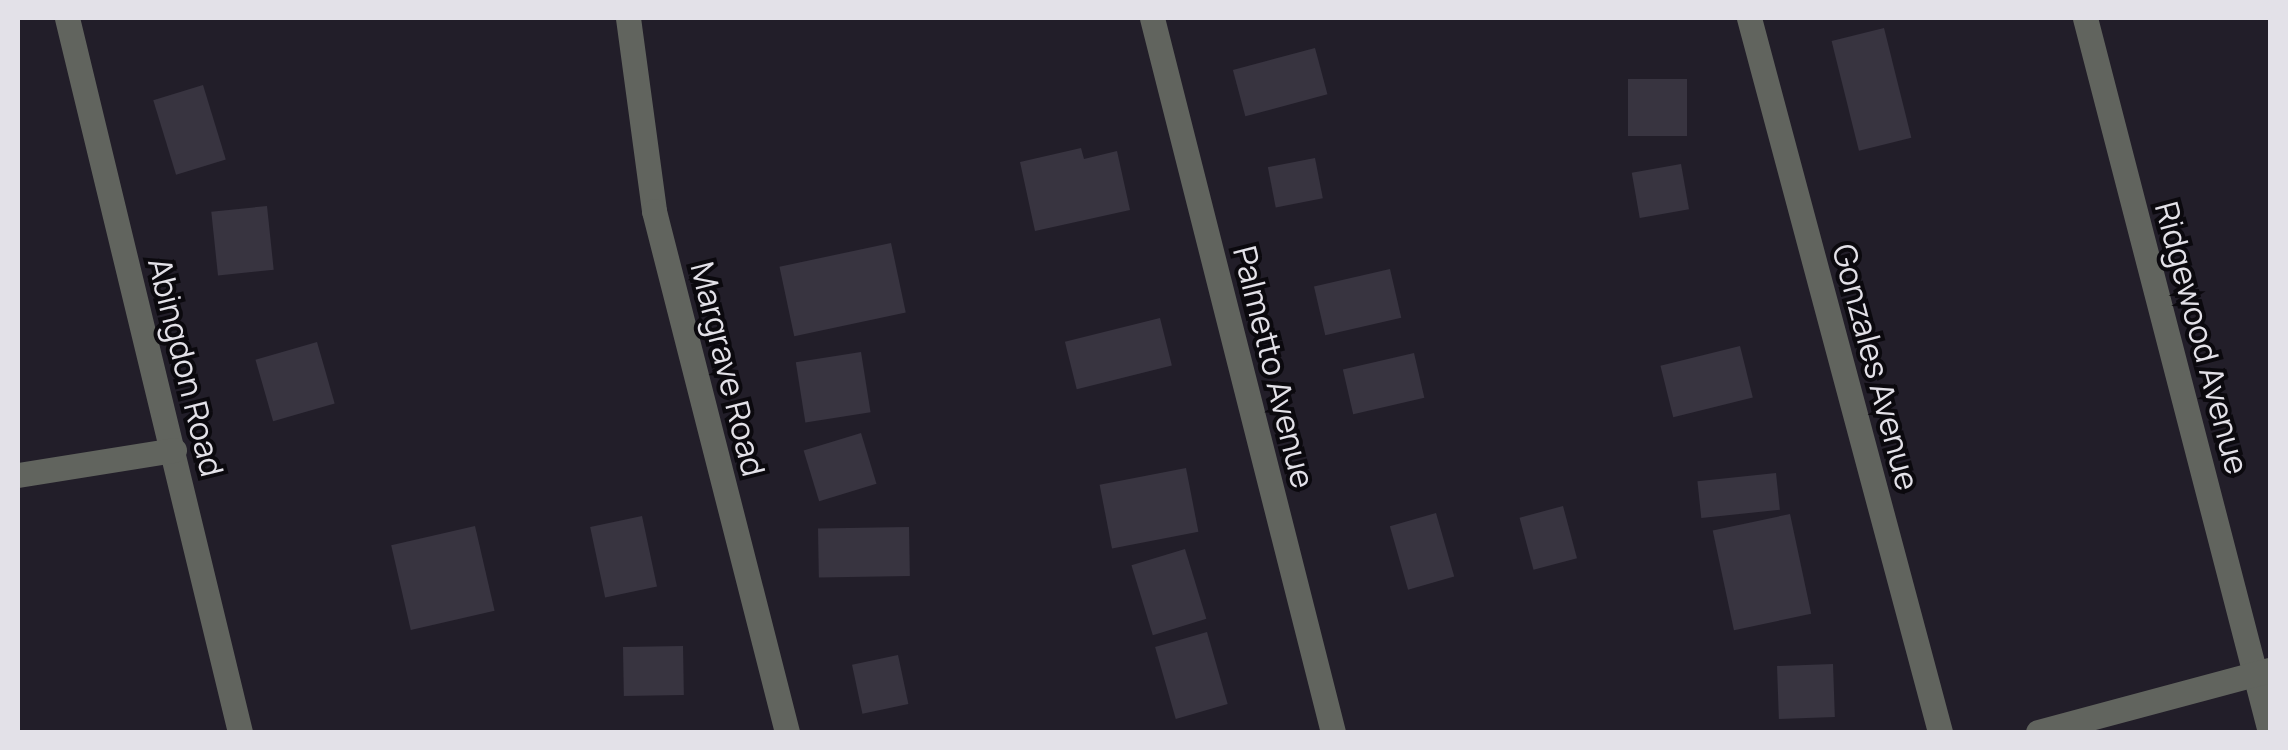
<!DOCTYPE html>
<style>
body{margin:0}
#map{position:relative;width:2288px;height:750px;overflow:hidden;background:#221e29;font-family:Manrope,sans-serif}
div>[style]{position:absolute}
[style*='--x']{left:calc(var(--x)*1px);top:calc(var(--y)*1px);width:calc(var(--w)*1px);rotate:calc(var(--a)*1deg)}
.building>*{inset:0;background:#383440;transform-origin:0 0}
.minor>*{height:25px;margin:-12.5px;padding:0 12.5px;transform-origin:12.5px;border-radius:12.5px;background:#61645e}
span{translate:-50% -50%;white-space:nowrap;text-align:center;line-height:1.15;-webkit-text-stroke:8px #0b090e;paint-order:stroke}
.street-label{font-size:32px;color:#e3e1e8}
.frame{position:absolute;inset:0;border:20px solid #e3e1e8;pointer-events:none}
</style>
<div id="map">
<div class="building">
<div style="left:1884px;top:28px;width:113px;height:54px;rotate:76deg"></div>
<div style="left:1315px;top:48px;width:48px;height:85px;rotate:75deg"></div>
<div style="left:1628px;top:79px;width:59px;height:57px"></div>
<div style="left:203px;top:85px;width:78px;height:52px;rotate:73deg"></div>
<div style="clip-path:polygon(1081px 148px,1084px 159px,1117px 151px,1130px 210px,1035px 231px,1020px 162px)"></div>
<div style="left:1315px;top:158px;width:41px;height:48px;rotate:79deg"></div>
<div style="left:1681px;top:164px;width:46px;height:50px;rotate:80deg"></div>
<div style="left:267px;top:206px;width:64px;height:56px;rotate:84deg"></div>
<div style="left:891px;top:243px;width:71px;height:114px;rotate:78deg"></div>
<div style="left:1390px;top:269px;width:50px;height:78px;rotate:77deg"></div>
<div style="left:1160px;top:318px;width:49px;height:98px;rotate:76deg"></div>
<div style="left:317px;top:342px;width:64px;height:64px;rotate:74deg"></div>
<div style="left:1740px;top:346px;width:53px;height:82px;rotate:76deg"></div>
<div style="left:861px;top:352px;width:61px;height:66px;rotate:81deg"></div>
<div style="left:1414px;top:353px;width:46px;height:73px;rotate:77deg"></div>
<div style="left:861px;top:433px;width:53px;height:60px;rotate:73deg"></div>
<div style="left:1186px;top:468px;width:65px;height:88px;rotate:79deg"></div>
<div style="left:1776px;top:473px;width:37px;height:79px;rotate:84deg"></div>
<div style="left:1563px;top:506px;width:54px;height:45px;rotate:75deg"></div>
<div style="left:1436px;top:513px;width:66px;height:48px;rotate:74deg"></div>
<div style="left:1790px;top:514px;width:102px;height:79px;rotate:78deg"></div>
<div style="left:642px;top:516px;width:72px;height:53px;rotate:78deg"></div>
<div style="left:475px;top:526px;width:87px;height:86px;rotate:77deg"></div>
<div style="left:909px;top:527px;width:49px;height:91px;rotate:89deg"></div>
<div style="left:1185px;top:549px;width:73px;height:56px;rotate:73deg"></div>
<div style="left:1207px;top:632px;width:75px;height:54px;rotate:74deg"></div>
<div style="left:683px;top:646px;width:49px;height:60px;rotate:89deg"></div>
<div style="left:898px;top:655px;width:50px;height:47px;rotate:78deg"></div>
<div style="left:1833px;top:664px;width:53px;height:56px;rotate:88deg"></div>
</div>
<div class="minor">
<div style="--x:67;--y:18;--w:735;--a:76.38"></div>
<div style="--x:628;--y:18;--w:195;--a:82.3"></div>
<div style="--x:654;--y:211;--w:538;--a:75.68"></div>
<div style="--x:1152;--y:18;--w:737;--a:75.78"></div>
<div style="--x:1749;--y:18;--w:739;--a:75.02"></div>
<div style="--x:2085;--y:18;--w:738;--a:75.47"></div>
<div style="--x:18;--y:475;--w:158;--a:-9.1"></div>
<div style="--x:2038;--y:732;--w:240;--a:-15"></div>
</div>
<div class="street-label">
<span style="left:2202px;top:338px;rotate:75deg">Ridgewood Avenue</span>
<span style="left:186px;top:367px;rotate:76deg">Abingdon Road</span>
<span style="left:1274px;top:367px;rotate:76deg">Palmetto Avenue</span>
<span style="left:1876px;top:367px;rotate:75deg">Gonzales Avenue</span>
<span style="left:728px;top:369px;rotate:76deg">Margrave Road</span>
</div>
<div class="frame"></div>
</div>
